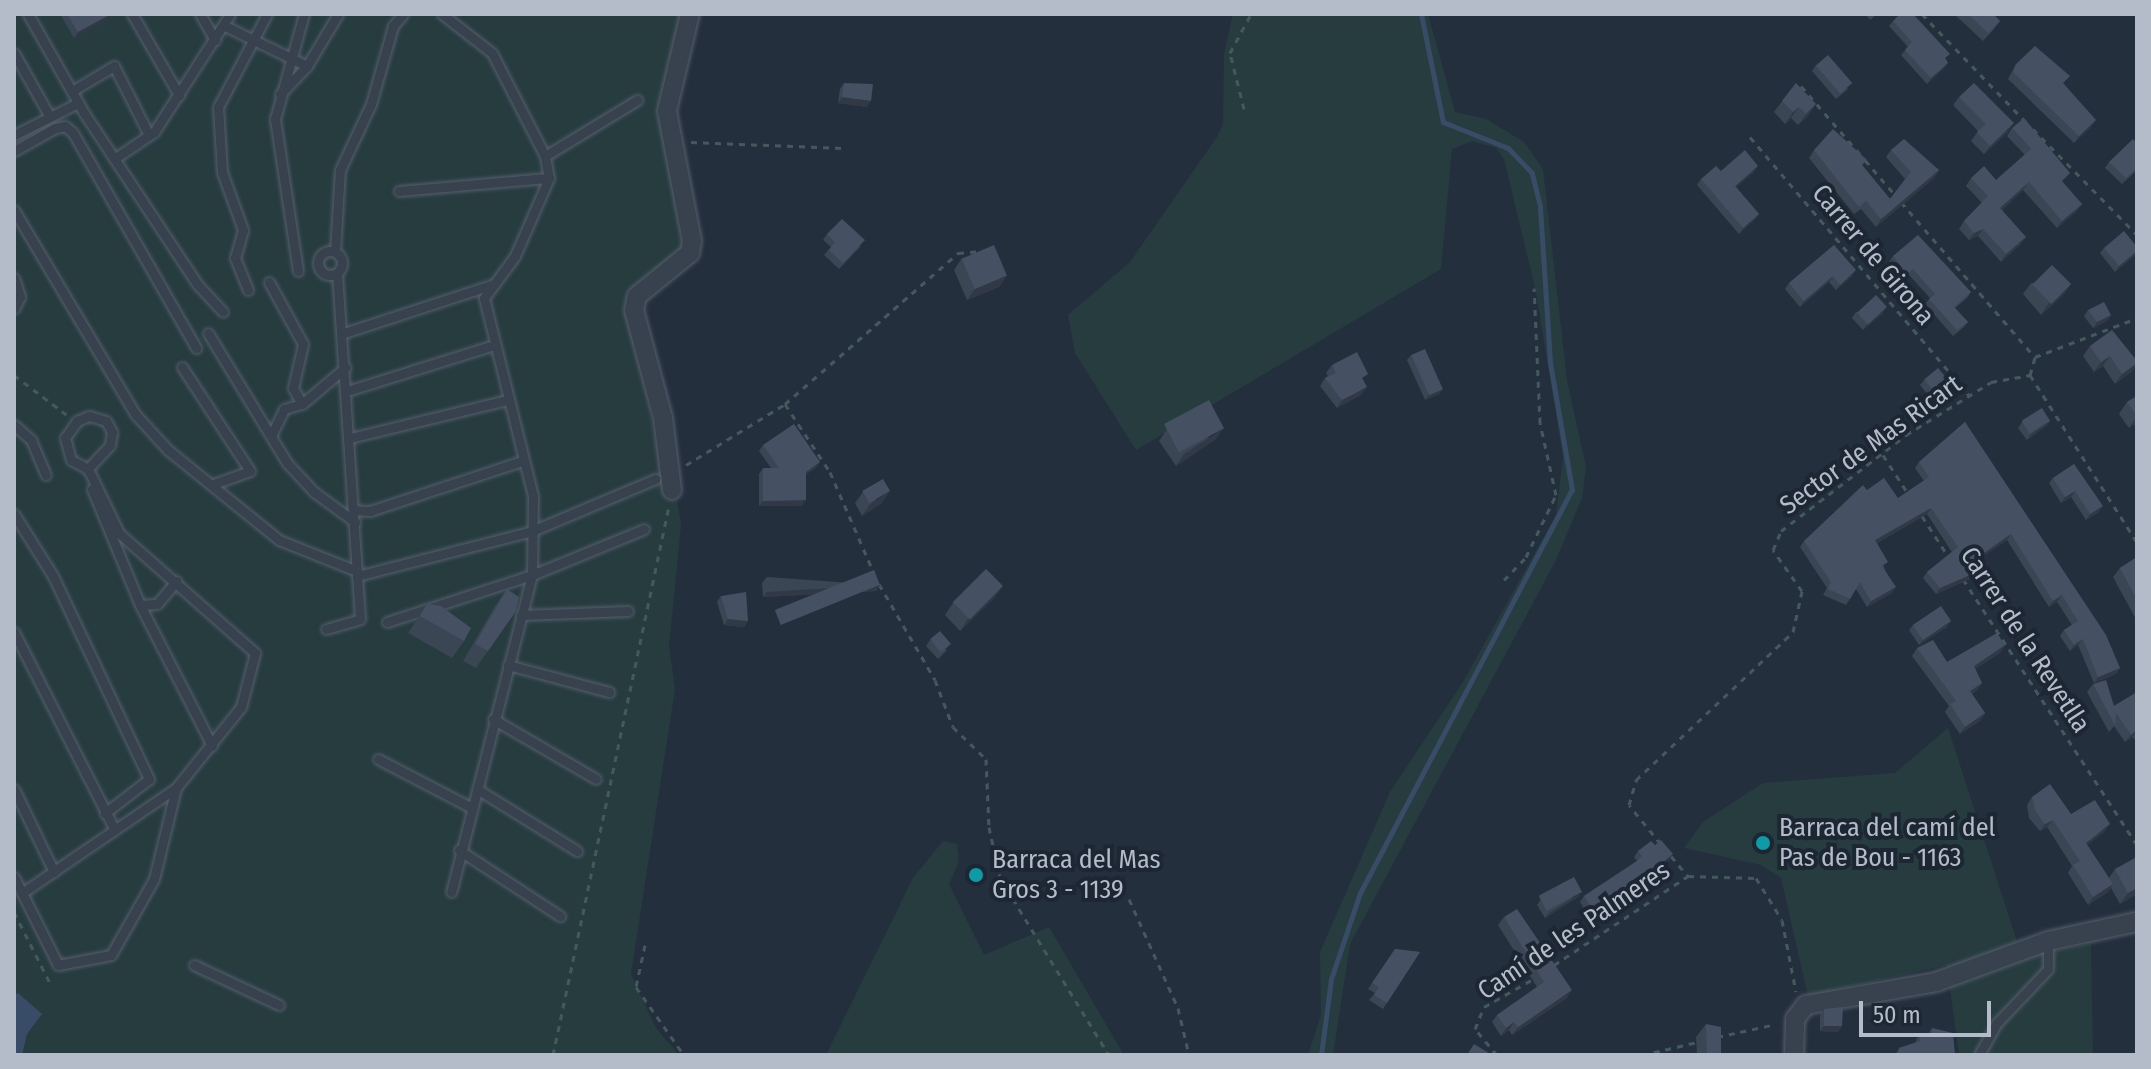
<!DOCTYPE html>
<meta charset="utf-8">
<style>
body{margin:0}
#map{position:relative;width:2151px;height:1069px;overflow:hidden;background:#242f3e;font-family:"Fira Sans Condensed",sans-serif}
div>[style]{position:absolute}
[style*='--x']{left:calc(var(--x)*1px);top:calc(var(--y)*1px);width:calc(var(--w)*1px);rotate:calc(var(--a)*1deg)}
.green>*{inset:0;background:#263c3f}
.water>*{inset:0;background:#394c67}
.stream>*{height:5px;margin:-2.5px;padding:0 2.5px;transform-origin:2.5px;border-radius:2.5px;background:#394c67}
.path>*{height:3px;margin-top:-1.5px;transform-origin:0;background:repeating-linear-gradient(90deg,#44595c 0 6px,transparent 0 12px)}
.roads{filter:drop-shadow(0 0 2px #565f6c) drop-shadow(0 0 2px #565f6c)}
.service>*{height:9px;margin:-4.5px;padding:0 4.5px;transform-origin:4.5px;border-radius:4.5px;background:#38414e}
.service>.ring{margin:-4.5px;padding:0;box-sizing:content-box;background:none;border:9px solid #38414e;border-radius:50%}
.minor>*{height:18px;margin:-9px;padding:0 9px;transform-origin:9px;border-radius:9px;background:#38414e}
.wall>*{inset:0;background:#3b4654}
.shaded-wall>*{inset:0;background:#303945}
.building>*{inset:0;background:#455162;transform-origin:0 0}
.dots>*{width:22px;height:22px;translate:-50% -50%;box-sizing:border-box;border:4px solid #1d2633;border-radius:50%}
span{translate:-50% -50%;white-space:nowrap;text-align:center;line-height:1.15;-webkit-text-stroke:8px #1d2633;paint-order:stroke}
.street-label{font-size:26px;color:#b4bcc9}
.poi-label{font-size:26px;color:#b4bcc9}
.left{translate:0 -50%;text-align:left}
.frame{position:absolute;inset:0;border:16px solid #b4bcc9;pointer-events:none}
.scale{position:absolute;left:1859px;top:1001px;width:132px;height:36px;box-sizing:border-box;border:4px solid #b4bcc9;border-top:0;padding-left:10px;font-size:24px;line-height:28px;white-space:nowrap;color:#b4bcc9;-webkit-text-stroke:6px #1d2633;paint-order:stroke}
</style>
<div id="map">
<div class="green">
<div style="clip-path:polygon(14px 14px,685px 14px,659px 105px,683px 249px,626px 301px,664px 475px,676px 492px,681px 525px,669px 646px,675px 689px,631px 974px,656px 1028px,679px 1055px,14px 1055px)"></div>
<div style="clip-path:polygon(1233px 14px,1428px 14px,1455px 112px,1486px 119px,1524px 142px,1543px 169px,1567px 380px,1586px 467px,1582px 498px,1556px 560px,1350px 944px,1333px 1055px,1308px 1055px,1321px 1015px,1320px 952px,1390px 792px,1463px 682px,1556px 515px,1563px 457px,1536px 292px,1504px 159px,1496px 148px,1472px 141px,1452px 149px,1441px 269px,1136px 450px,1075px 353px,1068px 315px,1130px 262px,1217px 137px,1223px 124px,1224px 54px)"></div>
<div style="clip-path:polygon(1948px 728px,2022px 957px,2091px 943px,2093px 1055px,1959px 1055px,1947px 965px,1808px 996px,1781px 878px,1761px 865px,1684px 848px,1703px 822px,1763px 783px,1895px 773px)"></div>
<div style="clip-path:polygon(943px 841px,957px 844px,959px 861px,949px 884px,984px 955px,1049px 927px,1124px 1055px,826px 1055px,913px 878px)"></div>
</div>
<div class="water">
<div style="clip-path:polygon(18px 993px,42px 1014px,27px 1034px,22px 1055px,14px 1055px,14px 995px)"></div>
</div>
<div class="stream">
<div style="--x:1321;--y:1055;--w:77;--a:-82.5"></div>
<div style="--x:1331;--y:979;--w:91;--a:-71.4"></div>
<div style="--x:1360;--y:893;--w:455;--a:-62.3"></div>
<div style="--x:1572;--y:490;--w:130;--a:-99.8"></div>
<div style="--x:1550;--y:362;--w:156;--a:-93.7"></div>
<div style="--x:1540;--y:206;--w:34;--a:-104"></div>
<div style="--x:1532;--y:173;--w:35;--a:-134"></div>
<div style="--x:1508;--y:148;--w:70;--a:-158.2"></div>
<div style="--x:1443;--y:122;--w:110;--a:-101.5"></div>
</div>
<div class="path">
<div style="--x:1922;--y:14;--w:149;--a:46.1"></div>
<div style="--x:1801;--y:86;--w:90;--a:49.1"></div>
<div style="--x:1244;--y:109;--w:58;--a:-104"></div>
<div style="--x:1230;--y:53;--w:44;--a:-61.7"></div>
<div style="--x:2033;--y:129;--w:148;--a:45.5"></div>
<div style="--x:1750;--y:137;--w:338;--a:49.7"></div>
<div style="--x:691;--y:142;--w:152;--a:2.3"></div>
<div style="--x:1865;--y:160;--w:48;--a:49.3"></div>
<div style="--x:1901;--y:202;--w:205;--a:49.2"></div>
<div style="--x:14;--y:375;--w:66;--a:37"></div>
<div style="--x:2030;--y:375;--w:198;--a:57.4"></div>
<div style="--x:785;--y:404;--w:230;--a:-41.1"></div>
<div style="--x:958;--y:253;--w:24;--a:-5"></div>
<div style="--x:1883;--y:455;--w:44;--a:57"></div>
<div style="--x:686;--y:465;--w:116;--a:-31.6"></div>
<div style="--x:785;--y:404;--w:82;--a:56.5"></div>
<div style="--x:830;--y:472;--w:110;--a:66.5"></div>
<div style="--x:1922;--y:516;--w:48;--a:57"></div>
<div style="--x:1963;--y:579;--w:318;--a:56.8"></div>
<div style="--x:1504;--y:580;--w:32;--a:-46"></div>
<div style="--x:1526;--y:557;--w:69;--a:-64.2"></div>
<div style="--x:1556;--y:495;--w:74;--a:-102.5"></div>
<div style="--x:1540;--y:423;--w:135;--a:-92.5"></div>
<div style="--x:879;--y:584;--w:111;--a:59.7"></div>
<div style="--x:935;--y:680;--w:50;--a:69"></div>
<div style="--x:953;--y:727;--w:46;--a:44.1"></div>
<div style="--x:986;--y:759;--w:68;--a:87.5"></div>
<div style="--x:989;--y:827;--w:52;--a:77.8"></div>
<div style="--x:1000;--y:878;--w:208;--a:58.4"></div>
<div style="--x:1661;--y:844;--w:50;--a:-129.4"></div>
<div style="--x:1629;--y:805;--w:26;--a:-74"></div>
<div style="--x:1636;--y:780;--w:216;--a:-43.3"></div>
<div style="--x:1793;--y:632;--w:42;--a:-77.6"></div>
<div style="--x:1802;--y:591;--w:50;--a:-125.3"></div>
<div style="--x:1773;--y:550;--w:21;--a:-67"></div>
<div style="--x:1781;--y:531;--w:158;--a:-37.5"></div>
<div style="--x:1906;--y:435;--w:100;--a:-31.9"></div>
<div style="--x:1991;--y:382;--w:40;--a:-10"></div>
<div style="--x:2030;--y:375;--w:19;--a:-74"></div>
<div style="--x:2035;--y:357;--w:109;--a:-20.9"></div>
<div style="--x:1671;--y:856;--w:26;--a:50"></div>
<div style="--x:1688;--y:876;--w:68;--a:1.7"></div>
<div style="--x:1756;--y:878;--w:49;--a:58.2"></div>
<div style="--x:1782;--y:920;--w:73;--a:79"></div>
<div style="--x:1129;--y:899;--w:120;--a:65.8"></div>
<div style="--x:1178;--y:1008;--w:48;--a:76.8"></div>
<div style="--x:14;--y:912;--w:82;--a:63.1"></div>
<div style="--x:645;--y:945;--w:43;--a:102.1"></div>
<div style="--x:636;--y:987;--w:83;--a:54.8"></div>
<div style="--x:1554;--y:965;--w:161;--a:-33.6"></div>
<div style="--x:1717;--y:1037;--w:60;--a:-12.4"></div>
<div style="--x:553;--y:1055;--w:561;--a:-78.07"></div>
<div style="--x:1497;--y:1055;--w:34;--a:-130"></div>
<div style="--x:1475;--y:1029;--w:24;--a:-68"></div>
<div style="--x:1484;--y:1007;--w:59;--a:-29.6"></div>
<div style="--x:1642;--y:1055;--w:57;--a:-13.1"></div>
</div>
<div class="roads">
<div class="service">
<div style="--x:28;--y:14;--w:114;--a:60.5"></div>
<div style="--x:84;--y:113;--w:205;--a:56.5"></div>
<div style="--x:197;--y:284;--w:38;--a:47"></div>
<div style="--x:132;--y:14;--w:94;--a:59.9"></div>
<div style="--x:200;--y:14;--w:30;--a:60"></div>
<div style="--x:442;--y:14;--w:63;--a:38"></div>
<div style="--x:492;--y:53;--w:116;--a:62.8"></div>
<div style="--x:545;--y:156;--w:22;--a:80"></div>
<div style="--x:549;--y:178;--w:85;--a:113.6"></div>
<div style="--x:515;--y:256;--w:52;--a:126.4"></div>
<div style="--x:484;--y:298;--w:204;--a:76.1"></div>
<div style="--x:533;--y:496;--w:79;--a:90.7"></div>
<div style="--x:532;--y:575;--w:327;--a:104.3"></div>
<div style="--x:225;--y:26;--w:91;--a:26"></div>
<div style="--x:14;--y:53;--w:73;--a:60.6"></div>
<div style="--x:72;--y:91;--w:49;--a:-30.8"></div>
<div style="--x:114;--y:66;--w:77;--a:63.1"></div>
<div style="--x:280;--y:94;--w:39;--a:-46"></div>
<div style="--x:307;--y:66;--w:61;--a:-59.2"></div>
<div style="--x:14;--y:135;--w:72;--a:-26.6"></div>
<div style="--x:14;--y:151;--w:47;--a:-29.3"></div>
<div style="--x:55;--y:128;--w:10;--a:-11"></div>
<div style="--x:65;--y:126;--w:11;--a:41"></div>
<div style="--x:73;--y:133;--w:248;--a:60.2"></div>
<div style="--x:545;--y:156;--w:108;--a:-31.3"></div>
<div style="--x:117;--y:157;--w:45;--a:-34"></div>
<div style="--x:154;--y:132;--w:140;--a:-57.2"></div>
<div style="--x:399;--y:191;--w:151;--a:-5"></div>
<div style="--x:14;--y:210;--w:237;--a:59.3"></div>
<div style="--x:135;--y:414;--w:49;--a:47.5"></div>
<div style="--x:168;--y:450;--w:143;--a:39"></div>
<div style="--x:279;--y:540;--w:84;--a:21.7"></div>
<div class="ring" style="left:318px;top:251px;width:15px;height:15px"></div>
<div style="--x:335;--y:251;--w:81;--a:-86.5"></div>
<div style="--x:340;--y:170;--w:73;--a:-64.8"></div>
<div style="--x:371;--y:104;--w:81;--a:-74.2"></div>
<div style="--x:393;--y:26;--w:16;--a:-50"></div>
<div style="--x:298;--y:271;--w:154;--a:-98.6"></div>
<div style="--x:275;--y:119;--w:109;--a:-74.6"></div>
<div style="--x:14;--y:278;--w:20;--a:72"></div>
<div style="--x:20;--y:297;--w:13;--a:117"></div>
<div style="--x:269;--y:282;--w:71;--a:61.3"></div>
<div style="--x:303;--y:344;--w:45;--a:102.8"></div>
<div style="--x:293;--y:388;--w:18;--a:61"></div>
<div style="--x:248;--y:290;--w:35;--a:-112"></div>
<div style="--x:235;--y:258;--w:29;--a:-74"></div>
<div style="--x:243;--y:230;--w:62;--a:-109.9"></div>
<div style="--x:222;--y:172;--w:65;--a:-93.5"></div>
<div style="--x:218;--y:107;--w:105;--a:-62.2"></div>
<div style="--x:208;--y:333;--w:152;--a:58.7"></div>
<div style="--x:287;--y:463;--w:40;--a:47"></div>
<div style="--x:314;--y:492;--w:51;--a:36.2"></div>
<div style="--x:344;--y:333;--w:158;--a:-18.1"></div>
<div style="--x:182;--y:367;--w:124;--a:56.8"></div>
<div style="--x:250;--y:471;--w:41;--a:160.3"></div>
<div style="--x:347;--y:391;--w:154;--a:-17.4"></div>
<div style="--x:89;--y:416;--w:18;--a:16"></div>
<div style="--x:106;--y:421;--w:13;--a:61"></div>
<div style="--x:112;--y:432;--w:13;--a:99"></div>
<div style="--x:110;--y:445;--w:33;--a:133"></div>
<div style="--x:88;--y:469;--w:19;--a:-152"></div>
<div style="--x:71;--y:460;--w:23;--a:-105"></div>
<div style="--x:65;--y:438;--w:21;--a:-55"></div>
<div style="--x:77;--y:421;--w:13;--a:-23"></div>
<div style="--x:14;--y:425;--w:23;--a:41"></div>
<div style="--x:31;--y:440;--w:38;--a:67"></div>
<div style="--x:271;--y:436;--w:30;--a:-64"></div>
<div style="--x:284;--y:409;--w:19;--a:-16"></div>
<div style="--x:302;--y:404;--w:57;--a:-40.1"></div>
<div style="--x:350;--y:438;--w:162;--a:-13.6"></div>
<div style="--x:92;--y:489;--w:126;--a:67.5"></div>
<div style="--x:140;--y:605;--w:17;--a:-3"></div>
<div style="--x:157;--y:604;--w:30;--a:-50"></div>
<div style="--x:354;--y:510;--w:16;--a:4"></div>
<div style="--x:370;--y:511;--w:160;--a:-18.2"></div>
<div style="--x:14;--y:514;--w:73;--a:57.8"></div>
<div style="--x:53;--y:576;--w:225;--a:64.7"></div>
<div style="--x:149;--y:779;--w:56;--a:142.3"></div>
<div style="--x:357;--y:576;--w:181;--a:-14.4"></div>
<div style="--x:532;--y:531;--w:134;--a:-22.9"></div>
<div style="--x:140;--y:605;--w:158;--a:62.9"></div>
<div style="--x:521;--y:615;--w:107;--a:-2.1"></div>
<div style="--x:387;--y:622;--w:152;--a:-18"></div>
<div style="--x:532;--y:575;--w:121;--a:-22.3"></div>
<div style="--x:326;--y:629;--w:35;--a:-16"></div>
<div style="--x:360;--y:619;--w:345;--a:-93.8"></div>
<div style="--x:14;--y:632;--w:222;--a:63"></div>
<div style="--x:508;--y:665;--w:105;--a:15"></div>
<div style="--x:493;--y:719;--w:119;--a:30.2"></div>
<div style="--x:378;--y:759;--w:106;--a:27.5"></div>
<div style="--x:14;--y:789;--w:92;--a:64.3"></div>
<div style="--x:477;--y:789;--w:118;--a:31.8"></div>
<div style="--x:459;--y:850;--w:121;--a:33.2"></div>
<div style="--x:14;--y:877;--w:98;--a:63.4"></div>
<div style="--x:58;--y:965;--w:54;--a:-10.7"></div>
<div style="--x:111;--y:955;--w:87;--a:-60.5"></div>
<div style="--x:154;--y:879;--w:94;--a:-76.4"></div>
<div style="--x:176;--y:788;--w:104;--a:-51.3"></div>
<div style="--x:241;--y:707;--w:56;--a:-75.5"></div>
<div style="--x:255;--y:653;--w:181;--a:-138.6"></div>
<div style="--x:119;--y:533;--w:71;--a:-115.8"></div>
<div style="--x:22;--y:893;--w:186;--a:-34.3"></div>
<div style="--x:194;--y:965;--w:94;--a:25.2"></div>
<div style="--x:1979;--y:1055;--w:37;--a:-61"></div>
<div style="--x:1997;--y:1023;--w:74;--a:-46.6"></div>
<div style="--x:2048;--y:969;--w:28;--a:-90"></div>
</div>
<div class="minor">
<div style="--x:672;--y:490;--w:73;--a:-97.1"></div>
<div style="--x:663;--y:418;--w:112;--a:-105"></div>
<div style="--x:634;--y:310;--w:14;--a:-78"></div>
<div style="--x:637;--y:296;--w:68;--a:-39.1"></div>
<div style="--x:690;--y:253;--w:12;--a:-81"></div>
<div style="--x:692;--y:241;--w:132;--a:-100.9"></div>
<div style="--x:667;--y:111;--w:100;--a:-76.7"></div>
<div style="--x:1794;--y:1055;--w:36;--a:-88"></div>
<div style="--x:1795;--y:1019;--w:18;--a:-52"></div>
<div style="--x:1806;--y:1005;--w:132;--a:-10"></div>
<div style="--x:1936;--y:982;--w:119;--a:-20.1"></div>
<div style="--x:2048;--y:941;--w:91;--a:-12.1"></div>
</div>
</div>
<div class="wall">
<div style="clip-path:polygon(60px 14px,108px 14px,109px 15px,105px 21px,74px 38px)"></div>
<div style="clip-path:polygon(1865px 14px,1877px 14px,1870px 20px)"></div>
<div style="clip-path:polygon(1954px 14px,1993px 14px,2000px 21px,1994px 29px,1983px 41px)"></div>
<div style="clip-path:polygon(1893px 21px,1946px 59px,1944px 68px,1927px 84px,1901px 55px,1908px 47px,1889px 26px)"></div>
<div style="clip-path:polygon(2016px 64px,2064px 84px,2091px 127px,2074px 143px,2008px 79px)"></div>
<div style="clip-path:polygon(1816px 65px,1848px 89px,1836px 99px,1812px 71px)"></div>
<div style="clip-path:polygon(844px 83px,867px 107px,838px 103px,840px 89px)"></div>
<div style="clip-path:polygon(1796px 83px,1808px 116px,1798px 125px,1791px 118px,1785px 124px,1774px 112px)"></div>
<div style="clip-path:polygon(1959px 97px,2008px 132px,1984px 154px,1971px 141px,1978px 131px,1953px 105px)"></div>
<div style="clip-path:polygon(2012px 128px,2082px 204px,2077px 211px,2057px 228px,2023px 190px,2002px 210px,2020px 245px,2001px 262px,1978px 236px,1969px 240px,1959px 229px,1964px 221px,1982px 203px,1966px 186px,1971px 178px,1996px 180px,2025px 155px,2007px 136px)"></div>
<div style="clip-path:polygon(1814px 150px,1863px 166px,1890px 199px,1905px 179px,1886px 157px,1891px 150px,1939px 170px,1934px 178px,1876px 227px,1861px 209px,1854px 214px,1809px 158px)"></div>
<div style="clip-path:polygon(2109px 162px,2137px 170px,2122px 184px,2105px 168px)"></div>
<div style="clip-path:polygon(1721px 171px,1754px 172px,1736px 187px,1759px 214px,1755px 219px,1739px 234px,1697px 185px,1701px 179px)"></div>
<div style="clip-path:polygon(827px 234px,861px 246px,839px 269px,824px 255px,831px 247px,823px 240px)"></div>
<div style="clip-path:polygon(1834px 245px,1852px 276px,1836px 290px,1829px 282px,1800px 307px,1785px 289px,1789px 283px)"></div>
<div style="clip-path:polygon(2104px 248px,2135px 255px,2115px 272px,2100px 253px)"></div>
<div style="clip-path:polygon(1893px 256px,1971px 292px,1967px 298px,1955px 308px,1968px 322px,1964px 327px,1953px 336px,1925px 304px,1930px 298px,1909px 275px,1903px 279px,1889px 262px)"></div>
<div style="clip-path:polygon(962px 258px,1007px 275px,999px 287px,967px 300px,954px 270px)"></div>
<div style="clip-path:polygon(2031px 283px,2071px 284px,2063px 295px,2041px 315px,2023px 294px)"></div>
<div style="clip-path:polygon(2088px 310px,2111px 315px,2107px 321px,2093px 328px,2084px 316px)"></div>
<div style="clip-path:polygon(1856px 312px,1883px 313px,1863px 330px,1852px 318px)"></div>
<div style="clip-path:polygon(2090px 346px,2137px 363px,2137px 364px,2131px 372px,2115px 384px,2103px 366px,2094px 372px,2083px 356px)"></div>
<div style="clip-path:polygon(1411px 355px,1443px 389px,1439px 394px,1425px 400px,1407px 360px)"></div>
<div style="clip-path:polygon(1332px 365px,1364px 381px,1361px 395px,1337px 408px,1320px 386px,1325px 378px,1328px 376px,1326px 373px)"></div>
<div style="clip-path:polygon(1924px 380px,1954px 398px,1938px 408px,1920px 385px)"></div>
<div style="clip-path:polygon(2137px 396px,2137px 429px,2134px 424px,2129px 428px,2119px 414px,2127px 402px)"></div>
<div style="clip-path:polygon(2050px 421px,2046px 426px,2027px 440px,2018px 428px,2022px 422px)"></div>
<div style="clip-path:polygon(1965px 422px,2120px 668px,2116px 674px,2094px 683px,2078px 645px,2070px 651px,2060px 636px,2064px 630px,2072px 625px,2057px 602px,2049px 607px,2007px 540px,1982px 557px,1988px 567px,1984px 573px,1936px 594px,1923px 578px,1927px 572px,1952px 552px,1927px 514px,1877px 543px,1892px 593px,1867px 607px,1856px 589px,1846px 605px,1823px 595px,1827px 588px,1800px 547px,1804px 541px,1867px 490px,1898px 498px,1924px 481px,1915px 468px,1919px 462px)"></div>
<div style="clip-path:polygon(1167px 429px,1216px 439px,1176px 466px,1159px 441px)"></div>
<div style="clip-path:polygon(763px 445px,816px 468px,806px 474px,802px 506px,759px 506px,759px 474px,763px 468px,771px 468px,759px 451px)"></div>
<div style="clip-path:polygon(2074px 464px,2099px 512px,2086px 520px,2071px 497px,2061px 503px,2049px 483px,2053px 478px)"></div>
<div style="clip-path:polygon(863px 492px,882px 503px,862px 516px,855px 503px)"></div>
<div style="clip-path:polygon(2137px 557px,2137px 621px,2113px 577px,2120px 568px)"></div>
<div style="clip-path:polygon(767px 577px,880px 585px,876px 591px,763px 597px,762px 583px)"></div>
<div style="clip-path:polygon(507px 589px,516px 611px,476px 668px,463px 661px,495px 606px)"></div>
<div style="clip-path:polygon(721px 596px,748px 621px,744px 627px,724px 625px,717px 602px)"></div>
<div style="clip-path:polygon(995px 597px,960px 631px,945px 615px,953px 603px)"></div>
<div style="clip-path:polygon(427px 604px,464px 641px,452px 658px,408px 633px)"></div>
<div style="clip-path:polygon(1913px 625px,1947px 627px,1919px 645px,1909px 630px)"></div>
<div style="clip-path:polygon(930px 640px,947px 650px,938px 659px,926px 646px)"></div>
<div style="clip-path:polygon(2005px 645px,2000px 653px,1975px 669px,1982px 683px,1977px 690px,1972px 694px,1985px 713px,1980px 721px,1960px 734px,1945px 712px,1949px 706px,1912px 656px,1917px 648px,1947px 662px)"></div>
<div style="clip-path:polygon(2093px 684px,2114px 706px,2137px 692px,2137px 743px,2133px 737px,2125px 742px,2114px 726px,2109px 732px,2087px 692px)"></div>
<div style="clip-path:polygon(2032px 797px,2071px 814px,2104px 832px,2087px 845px,2109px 878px,2115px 869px,2137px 862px,2137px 894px,2120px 904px,2111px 888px,2108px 892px,2088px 905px,2068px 873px,2072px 866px,2047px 827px,2040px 831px,2029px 818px,2027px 805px)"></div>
<div style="clip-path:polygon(1638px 851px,1669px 860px,1632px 889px,1629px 897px,1591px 920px,1580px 902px,1584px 896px,1637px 861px,1634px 857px)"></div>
<div style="clip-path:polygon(1578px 897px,1545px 918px,1537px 905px,1541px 899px)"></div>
<div style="clip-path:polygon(1504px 917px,1567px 998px,1512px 1035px,1509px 1030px,1501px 1036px,1492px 1022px,1497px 1015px,1537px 987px,1498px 925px)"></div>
<div style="clip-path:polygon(1395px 949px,1420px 952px,1383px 1009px,1369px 1000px,1375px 993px,1368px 989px)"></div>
<div style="clip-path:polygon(1824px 1009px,1842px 1026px,1838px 1032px,1820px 1031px,1820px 1015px)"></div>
<div style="clip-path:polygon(1706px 1024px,1721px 1055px,1697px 1055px,1696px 1037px)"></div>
<div style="clip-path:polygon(1932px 1028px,1955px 1055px,1895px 1055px,1899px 1048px,1916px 1043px,1916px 1040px,1920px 1034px,1928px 1034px)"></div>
</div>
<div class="shaded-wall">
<div style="clip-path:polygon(109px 15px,105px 21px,74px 38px,78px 32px)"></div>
<div style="clip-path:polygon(1948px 63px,1944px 68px,1927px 84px,1931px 78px)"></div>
<div style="clip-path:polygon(842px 97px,871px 101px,867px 107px,838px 103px)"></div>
<div style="clip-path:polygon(1816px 104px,1808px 116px,1798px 125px,1806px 114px)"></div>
<div style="clip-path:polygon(1799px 107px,1791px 118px,1785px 124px,1793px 112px)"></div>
<div style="clip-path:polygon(2096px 120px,2091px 127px,2074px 143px,2079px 136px)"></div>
<div style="clip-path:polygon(2014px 123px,2008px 132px,1984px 154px,1990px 146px)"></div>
<div style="clip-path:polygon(1758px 166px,1754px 172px,1731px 191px,1735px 186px)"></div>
<div style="clip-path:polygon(1939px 170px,1934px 178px,1876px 227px,1881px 219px)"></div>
<div style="clip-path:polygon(2029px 182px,2023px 190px,1995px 216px,2000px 208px)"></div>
<div style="clip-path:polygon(2082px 204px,2077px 211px,2057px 228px,2062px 221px)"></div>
<div style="clip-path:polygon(1759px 214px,1755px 219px,1739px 234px,1743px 228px)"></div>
<div style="clip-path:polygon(1983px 229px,1978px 236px,1969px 240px,1974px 233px)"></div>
<div style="clip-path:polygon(2026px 237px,2020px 245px,2001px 262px,2006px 254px)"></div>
<div style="clip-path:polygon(2137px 251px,2135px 255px,2115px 272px,2119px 266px)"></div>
<div style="clip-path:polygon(1856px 270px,1852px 276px,1836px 290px,1840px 285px)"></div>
<div style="clip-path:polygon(1007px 275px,999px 287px,967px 300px,975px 289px)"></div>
<div style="clip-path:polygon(1833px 276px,1829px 282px,1800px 307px,1804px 301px)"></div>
<div style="clip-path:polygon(2071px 284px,2063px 295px,2041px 315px,2049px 303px)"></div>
<div style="clip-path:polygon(1887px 307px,1883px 313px,1863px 330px,1867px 324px)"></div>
<div style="clip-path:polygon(2111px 315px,2107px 321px,2093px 328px,2097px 322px)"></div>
<div style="clip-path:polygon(2110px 356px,2103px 366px,2094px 372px,2101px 362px)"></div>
<div style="clip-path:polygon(2137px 363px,2131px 372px,2115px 384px,2122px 374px)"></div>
<div style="clip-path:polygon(1367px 387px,1361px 395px,1337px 408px,1342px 400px)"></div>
<div style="clip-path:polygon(1443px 389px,1439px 394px,1425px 400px,1429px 395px)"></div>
<div style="clip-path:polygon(1958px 392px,1954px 398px,1938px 408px,1942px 403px)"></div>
<div style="clip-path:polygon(2137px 416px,2137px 420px,2134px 424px,2129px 428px)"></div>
<div style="clip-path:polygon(2050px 421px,2046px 426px,2027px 440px,2031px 434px)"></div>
<div style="clip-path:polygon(1224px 428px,1216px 439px,1176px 466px,1184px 454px)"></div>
<div style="clip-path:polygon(820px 462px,816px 468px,802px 477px,806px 472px)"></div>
<div style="clip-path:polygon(890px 491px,882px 503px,862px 516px,870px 504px)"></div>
<div style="clip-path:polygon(2075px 491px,2071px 497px,2061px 503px,2065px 497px)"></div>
<div style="clip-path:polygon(806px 500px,802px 506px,759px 506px,763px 501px)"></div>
<div style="clip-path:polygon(2103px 506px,2099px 512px,2086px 520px,2090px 514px)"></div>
<div style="clip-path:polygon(1931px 508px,1927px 514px,1871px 546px,1875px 540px)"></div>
<div style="clip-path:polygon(2011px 534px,2007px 540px,1976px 561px,1981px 555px)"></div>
<div style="clip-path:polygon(1988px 567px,1984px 573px,1936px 594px,1940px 588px)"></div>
<div style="clip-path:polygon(880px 585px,876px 591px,763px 597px,767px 592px)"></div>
<div style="clip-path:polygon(1003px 586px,995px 597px,960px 631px,968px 619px)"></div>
<div style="clip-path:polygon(1896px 587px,1892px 593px,1867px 607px,1871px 601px)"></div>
<div style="clip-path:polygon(2062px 595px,2057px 602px,2049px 607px,2053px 601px)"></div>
<div style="clip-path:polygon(728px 619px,748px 621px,744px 627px,724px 625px)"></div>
<div style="clip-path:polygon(1951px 621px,1947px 627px,1919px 645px,1923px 640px)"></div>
<div style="clip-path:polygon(2083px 639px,2078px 645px,2070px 651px,2074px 645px)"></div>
<div style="clip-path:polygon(2005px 645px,2000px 653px,1969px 673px,1974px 666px)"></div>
<div style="clip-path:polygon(2120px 668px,2116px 674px,2094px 683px,2098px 677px)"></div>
<div style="clip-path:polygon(1982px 683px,1977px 690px,1965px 698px,1970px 691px)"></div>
<div style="clip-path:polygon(1985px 713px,1980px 721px,1960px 734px,1965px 727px)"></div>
<div style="clip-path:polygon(2137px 730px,2133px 737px,2125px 742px,2131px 735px)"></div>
<div style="clip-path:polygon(2053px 820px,2047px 827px,2040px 831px,2045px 824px)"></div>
<div style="clip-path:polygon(2110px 824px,2104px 832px,2080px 850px,2086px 843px)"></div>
<div style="clip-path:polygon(1673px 854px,1669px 860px,1627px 893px,1631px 888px)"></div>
<div style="clip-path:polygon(2113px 884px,2108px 892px,2088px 905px,2093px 897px)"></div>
<div style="clip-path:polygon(2137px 888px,2137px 894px,2120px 904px,2128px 893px)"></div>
<div style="clip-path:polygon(1633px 891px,1629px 897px,1591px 920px,1595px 914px)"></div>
<div style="clip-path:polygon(1582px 892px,1578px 897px,1545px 918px,1549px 913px)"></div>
<div style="clip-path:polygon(1572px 990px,1567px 998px,1512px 1035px,1518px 1027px)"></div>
<div style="clip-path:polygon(1514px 1022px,1509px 1030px,1501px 1036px,1506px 1028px)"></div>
<div style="clip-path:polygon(1824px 1026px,1842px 1026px,1838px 1032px,1820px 1031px)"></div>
</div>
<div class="building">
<div style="clip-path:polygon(67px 14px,108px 14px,109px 15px,78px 32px)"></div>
<div style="clip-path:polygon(1900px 14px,1913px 14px,1950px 54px,1945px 58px,1948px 63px,1931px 78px,1905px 50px,1912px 42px,1893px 21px)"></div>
<div style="clip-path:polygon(1968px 14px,1993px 14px,2000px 21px,1988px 33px)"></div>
<div style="clip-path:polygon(2035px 46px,2070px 76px,2063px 83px,2096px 120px,2079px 136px,2013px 72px,2016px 64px)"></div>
<div style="left:1828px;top:55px;width:37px;height:16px;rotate:49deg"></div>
<div style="clip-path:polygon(844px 83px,873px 84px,871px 101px,842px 97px)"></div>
<div style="clip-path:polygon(1796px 83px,1816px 104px,1806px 114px,1799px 107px,1793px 112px,1782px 101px)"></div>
<div style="clip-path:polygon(1974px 83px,2014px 123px,1990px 146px,1977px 132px,1986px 124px,1959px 97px)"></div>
<div style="clip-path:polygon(2024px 118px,2070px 173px,2062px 181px,2082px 204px,2062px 221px,2029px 182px,2000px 208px,2026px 237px,2006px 254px,1983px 229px,1974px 233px,1964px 221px,1988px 196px,1971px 178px,1984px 166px,1996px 180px,2031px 149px,2012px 128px)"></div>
<div style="clip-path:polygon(1833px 129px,1867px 160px,1862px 165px,1890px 199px,1911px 172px,1891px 150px,1904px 139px,1939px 170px,1881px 219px,1866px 201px,1859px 207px,1814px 150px)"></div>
<div style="clip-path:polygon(2133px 139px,2137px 143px,2137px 168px,2126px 178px,2109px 162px)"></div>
<div style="clip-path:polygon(1745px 150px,1758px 166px,1735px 186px,1759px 214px,1743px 228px,1701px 179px,1716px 166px,1721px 171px)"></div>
<div style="clip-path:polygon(842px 219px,865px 240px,843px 263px,829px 250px,835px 242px,827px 234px)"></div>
<div style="clip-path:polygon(2124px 231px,2137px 247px,2137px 251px,2119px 266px,2104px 248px)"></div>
<div style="clip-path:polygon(1918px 235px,1971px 292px,1954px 307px,1968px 322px,1957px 330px,1929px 299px,1935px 294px,1913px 269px,1907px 274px,1893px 256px)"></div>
<div style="left:994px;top:245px;width:33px;height:35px;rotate:67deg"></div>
<div style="clip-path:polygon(1834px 245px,1856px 270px,1840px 285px,1833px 276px,1804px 301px,1789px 283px)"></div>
<div style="left:2052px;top:265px;width:27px;height:28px;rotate:45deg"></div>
<div style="left:1876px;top:295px;width:16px;height:26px;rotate:47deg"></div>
<div style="clip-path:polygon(2104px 302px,2111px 315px,2097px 322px,2088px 310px)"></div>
<div style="clip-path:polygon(2112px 330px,2137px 361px,2137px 363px,2122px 374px,2110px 356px,2101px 362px,2090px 346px)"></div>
<div style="left:1425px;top:349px;width:44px;height:15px;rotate:66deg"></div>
<div style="clip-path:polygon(1357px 352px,1368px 374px,1362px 378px,1367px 387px,1342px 400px,1325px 378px,1336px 373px,1332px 365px)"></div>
<div style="left:1938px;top:368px;width:31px;height:18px;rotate:50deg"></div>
<div style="clip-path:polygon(2137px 396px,2137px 416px,2127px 402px)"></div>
<div style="left:1209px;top:400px;width:32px;height:51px;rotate:62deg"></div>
<div style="left:2042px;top:408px;width:15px;height:24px;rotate:58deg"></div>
<div style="clip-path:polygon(1965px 422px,2106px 635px,2120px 668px,2098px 677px,2083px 639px,2074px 645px,2064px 630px,2078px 621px,2062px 595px,2053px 601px,2011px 534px,1981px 555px,1988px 567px,1940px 588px,1927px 572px,1958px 547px,1931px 508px,1875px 540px,1888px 562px,1882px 566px,1896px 587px,1871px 601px,1860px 582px,1850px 599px,1828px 589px,1831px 582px,1804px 541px,1863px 485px,1867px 490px,1884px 478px,1898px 498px,1929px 477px,1919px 462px)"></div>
<div style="clip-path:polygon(794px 424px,820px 462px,806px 472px,806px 500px,763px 501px,763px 468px,779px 468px,763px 445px)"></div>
<div style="clip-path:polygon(2074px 464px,2103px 506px,2090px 514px,2075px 491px,2065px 497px,2053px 478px)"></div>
<div style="left:883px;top:479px;width:14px;height:24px;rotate:60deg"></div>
<div style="clip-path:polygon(2137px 557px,2137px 600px,2120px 568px)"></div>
<div style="left:986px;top:569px;width:24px;height:47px;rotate:45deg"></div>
<div style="left:874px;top:570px;width:16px;height:107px;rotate:68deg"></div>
<div style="clip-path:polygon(507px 589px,519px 597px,516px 611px,488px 651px,475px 644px)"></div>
<div style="clip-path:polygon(746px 592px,748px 621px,728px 619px,721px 596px)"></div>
<div style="clip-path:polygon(427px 604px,441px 606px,471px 628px,464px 641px,420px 616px)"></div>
<div style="left:1941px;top:606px;width:18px;height:34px;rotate:56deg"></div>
<div style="left:940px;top:631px;width:17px;height:13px;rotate:50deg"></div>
<div style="clip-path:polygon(1997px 633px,2005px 645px,1974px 666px,1982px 683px,1970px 691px,1985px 713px,1965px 727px,1950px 704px,1956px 701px,1917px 648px,1933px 640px,1947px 662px)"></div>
<div style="clip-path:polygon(2106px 680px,2114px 706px,2137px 692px,2137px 730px,2131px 735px,2116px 713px,2115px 725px,2093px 684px)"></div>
<div style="clip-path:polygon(2050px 784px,2071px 814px,2095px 800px,2110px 824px,2086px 843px,2113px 884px,2093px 897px,2073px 865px,2080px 861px,2053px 820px,2045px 824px,2035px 810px,2032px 797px)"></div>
<div style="clip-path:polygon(1661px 840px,1673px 854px,1631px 888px,1633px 891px,1595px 914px,1584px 896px,1637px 861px,1642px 856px,1638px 851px,1651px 841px,1655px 845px)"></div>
<div style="clip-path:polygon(2135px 858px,2137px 862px,2137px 888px,2128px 893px,2115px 869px)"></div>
<div style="left:1574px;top:877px;width:17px;height:40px;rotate:62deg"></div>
<div style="clip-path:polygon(1517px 909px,1572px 990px,1518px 1027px,1514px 1022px,1506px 1028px,1497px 1015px,1544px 982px,1504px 917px)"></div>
<div style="clip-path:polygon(1395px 949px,1420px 952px,1387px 1003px,1374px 995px,1379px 987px,1372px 983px)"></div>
<div style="clip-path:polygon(1843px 1007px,1842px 1026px,1824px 1026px,1824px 1009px)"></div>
<div style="clip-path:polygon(1706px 1024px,1721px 1027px,1721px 1055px,1707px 1055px)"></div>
<div style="clip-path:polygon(1932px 1028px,1953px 1033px,1955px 1055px,1899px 1055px,1899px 1048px,1920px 1041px,1920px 1034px,1932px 1034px)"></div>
<div style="clip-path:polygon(1474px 1044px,1492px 1055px,1467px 1055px)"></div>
</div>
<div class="dots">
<div style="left:1763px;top:843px;background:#0f9aa8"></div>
<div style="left:976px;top:875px;background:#0f9aa8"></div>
</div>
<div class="street-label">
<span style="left:1873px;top:255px;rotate:50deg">Carrer de Girona</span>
<span style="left:1871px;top:445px;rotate:-36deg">Sector de Mas Ricart</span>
<span style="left:2025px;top:640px;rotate:57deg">Carrer de la Revetlla</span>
<span style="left:1574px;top:931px;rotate:-34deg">Camí de les Palmeres</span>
</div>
<div class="poi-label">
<span class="left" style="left:1779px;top:843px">Barraca del camí del<br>Pas de Bou - 1163</span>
<span class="left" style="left:992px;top:875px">Barraca del Mas<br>Gros 3 - 1139</span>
</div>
<div class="frame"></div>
<div class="scale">50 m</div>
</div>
